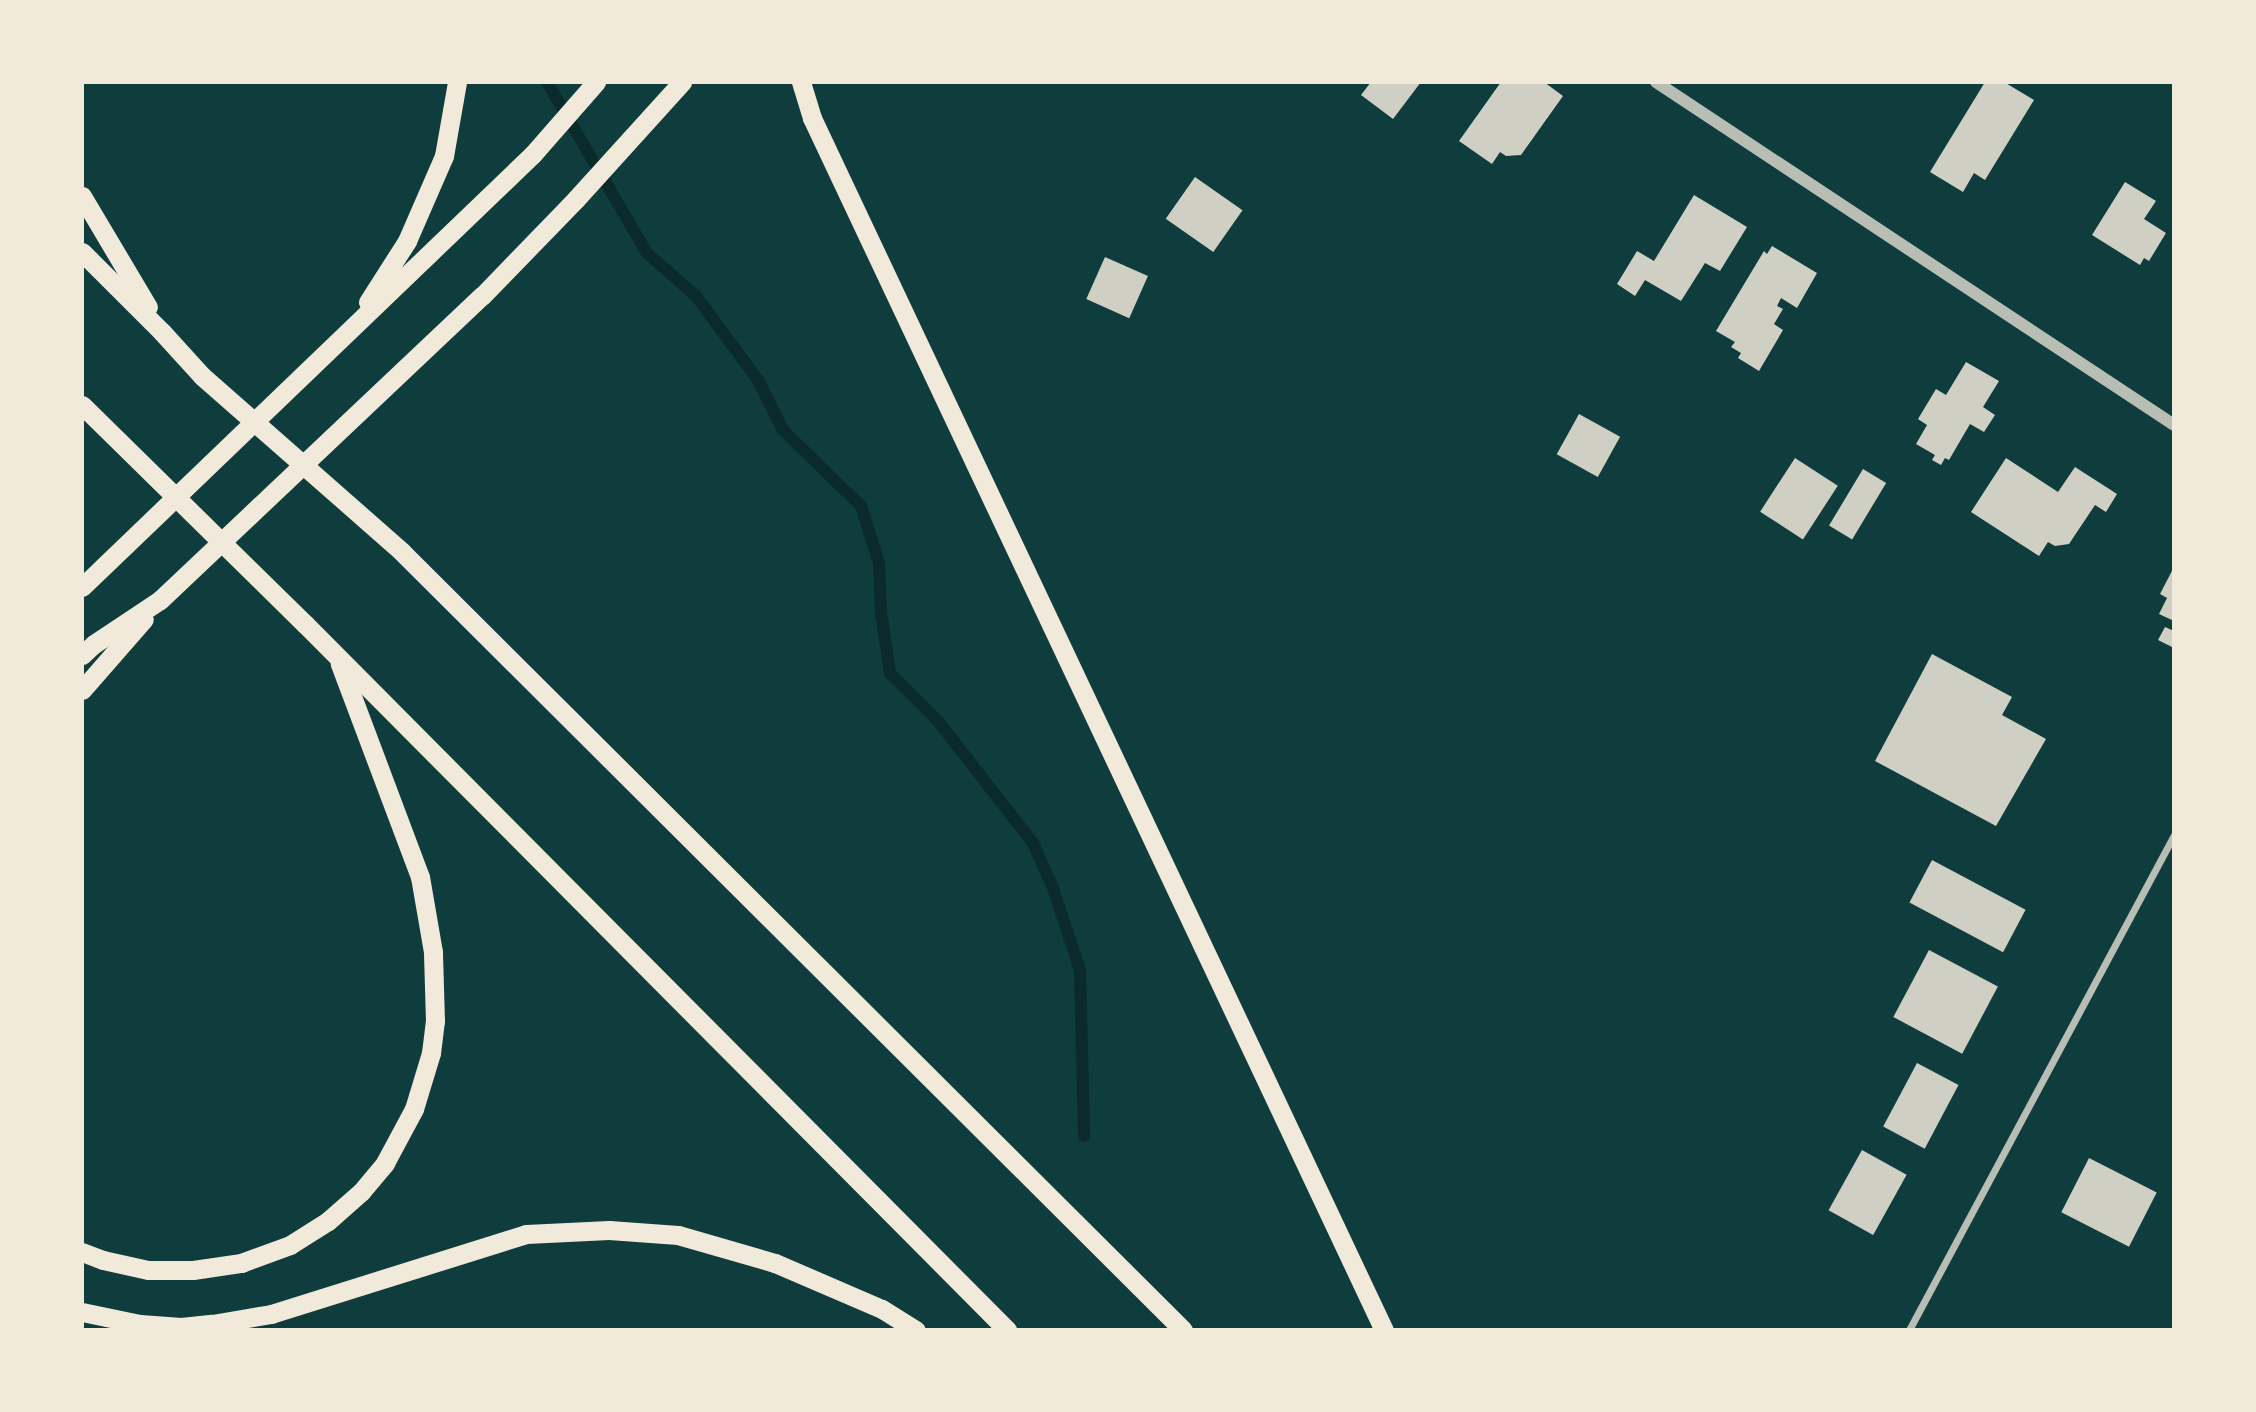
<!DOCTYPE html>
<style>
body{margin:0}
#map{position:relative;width:2256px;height:1412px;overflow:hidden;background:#0f3d3e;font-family:Karla,sans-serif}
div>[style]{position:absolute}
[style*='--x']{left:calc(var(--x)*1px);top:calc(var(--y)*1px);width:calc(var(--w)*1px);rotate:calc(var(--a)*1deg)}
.stream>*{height:12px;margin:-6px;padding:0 6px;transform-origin:6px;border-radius:6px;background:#0a2a2b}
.building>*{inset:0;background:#cfcfc3;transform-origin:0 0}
.minor>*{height:7px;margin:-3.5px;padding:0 3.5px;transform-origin:3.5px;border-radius:3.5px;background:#b8beb3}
.tertiary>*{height:12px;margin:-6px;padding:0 6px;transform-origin:6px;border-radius:6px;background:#b8beb3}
.trunk>*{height:19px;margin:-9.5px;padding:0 9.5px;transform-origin:9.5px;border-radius:9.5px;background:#f1e9da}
span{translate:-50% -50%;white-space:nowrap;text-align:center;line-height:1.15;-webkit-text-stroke:6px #f1e9da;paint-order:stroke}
.frame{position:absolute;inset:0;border:84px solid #f1e9da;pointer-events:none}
</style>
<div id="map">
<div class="stream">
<div style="--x:547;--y:82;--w:198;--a:59.7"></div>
<div style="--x:647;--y:253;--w:65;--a:41.3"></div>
<div style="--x:696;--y:296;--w:104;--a:53.6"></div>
<div style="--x:758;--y:380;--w:56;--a:63.4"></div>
<div style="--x:783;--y:430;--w:109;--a:44.3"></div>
<div style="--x:861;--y:506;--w:60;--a:72.5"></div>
<div style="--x:879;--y:563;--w:49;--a:87.7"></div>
<div style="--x:881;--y:612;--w:62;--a:81.6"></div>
<div style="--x:890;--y:673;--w:68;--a:45"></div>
<div style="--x:938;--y:721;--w:155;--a:52.1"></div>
<div style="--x:1033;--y:843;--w:49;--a:66"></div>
<div style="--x:1053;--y:888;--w:86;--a:71.8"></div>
<div style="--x:1080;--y:970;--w:166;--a:88.6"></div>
</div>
<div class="building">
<div style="clip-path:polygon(1371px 82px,1421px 82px,1393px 119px,1361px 95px)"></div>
<div style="clip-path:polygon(1501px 82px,1544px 82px,1563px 96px,1521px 155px,1506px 156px,1500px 152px,1492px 164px,1459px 141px)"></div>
<div style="clip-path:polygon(1985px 82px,2004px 82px,2034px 100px,1985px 180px,1974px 173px,1963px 192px,1930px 172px)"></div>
<div style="left:1195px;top:177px;width:58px;height:51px;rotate:35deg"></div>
<div style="clip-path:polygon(2125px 182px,2156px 201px,2144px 219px,2166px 233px,2149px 261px,2144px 258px,2140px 265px,2092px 235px)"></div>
<div style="clip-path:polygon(1694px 195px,1747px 227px,1720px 271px,1705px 263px,1681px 301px,1645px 280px,1635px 296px,1617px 284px,1637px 251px,1654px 261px)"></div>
<div style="clip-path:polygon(1772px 246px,1817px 273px,1797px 308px,1781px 298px,1777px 306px,1783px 309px,1774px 324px,1783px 330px,1759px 371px,1738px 358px,1741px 353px,1731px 347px,1735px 342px,1716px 331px,1764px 251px,1767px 254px)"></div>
<div style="left:1105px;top:257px;width:47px;height:46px;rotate:24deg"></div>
<div style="clip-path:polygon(1966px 362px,1999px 381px,1983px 407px,1995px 415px,1984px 432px,1970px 424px,1949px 460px,1945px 458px,1941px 465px,1932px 460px,1935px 455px,1916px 444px,1927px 425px,1918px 419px,1936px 389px,1946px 395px)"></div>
<div style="left:1579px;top:414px;width:47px;height:46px;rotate:29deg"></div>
<div style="left:1795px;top:458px;width:51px;height:64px;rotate:33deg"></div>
<div style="clip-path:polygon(2006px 458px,2058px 492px,2075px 467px,2117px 494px,2106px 512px,2095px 505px,2069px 544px,2055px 546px,2048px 542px,2039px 556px,1971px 512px)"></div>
<div style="left:1863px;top:469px;width:27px;height:66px;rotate:31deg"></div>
<div style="clip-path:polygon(2174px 567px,2174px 621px,2159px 614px,2167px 598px,2160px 594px)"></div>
<div style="clip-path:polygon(2165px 627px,2174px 631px,2174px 648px,2158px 640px)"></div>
<div style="clip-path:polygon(1932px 654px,2012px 697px,2002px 715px,2046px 739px,1996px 826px,1875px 761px)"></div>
<div style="left:1932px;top:860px;width:106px;height:48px;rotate:28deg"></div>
<div style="left:1929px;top:950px;width:78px;height:76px;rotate:28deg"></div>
<div style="left:1917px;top:1063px;width:47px;height:72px;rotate:28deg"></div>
<div style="left:1862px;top:1150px;width:51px;height:69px;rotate:29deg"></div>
<div style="left:2089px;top:1158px;width:76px;height:61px;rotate:27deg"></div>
</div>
<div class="minor">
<div style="--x:1909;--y:1330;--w:561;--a:-61.84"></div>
</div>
<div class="tertiary">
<div style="--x:1656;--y:82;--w:621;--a:33.51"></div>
</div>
<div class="trunk">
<div style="--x:801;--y:82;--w:38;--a:73"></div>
<div style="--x:812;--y:118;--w:1340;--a:64.74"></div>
<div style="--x:82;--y:196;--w:129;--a:59.3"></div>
<div style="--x:82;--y:252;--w:113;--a:45"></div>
<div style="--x:162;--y:332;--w:59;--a:47.7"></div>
<div style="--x:202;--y:376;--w:266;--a:41.3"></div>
<div style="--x:402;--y:552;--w:1102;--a:44.89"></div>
<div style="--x:368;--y:302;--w:72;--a:-57.4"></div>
<div style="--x:407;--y:241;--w:93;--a:-66.5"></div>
<div style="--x:444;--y:156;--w:75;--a:-80"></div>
<div style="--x:82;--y:405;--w:313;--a:44.5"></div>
<div style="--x:305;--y:624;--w:996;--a:45.16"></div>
<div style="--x:82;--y:587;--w:625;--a:-43.83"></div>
<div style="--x:533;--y:154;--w:96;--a:-48.8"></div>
<div style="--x:82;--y:655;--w:16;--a:-43"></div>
<div style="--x:94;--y:644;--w:79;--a:-33.7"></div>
<div style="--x:160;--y:600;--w:443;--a:-43.4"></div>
<div style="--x:482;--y:296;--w:135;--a:-45.9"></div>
<div style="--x:576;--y:199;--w:158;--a:-47.8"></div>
<div style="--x:82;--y:690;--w:94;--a:-48.9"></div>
<div style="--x:82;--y:1252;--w:22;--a:21"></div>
<div style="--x:103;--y:1260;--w:46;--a:12.5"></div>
<div style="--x:148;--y:1270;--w:45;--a:0"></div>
<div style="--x:193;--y:1270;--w:49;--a:-8.3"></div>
<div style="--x:241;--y:1263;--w:52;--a:-20.2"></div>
<div style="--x:290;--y:1245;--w:45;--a:-32.3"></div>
<div style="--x:328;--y:1221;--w:44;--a:-41.3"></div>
<div style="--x:361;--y:1192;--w:38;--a:-50"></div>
<div style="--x:385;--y:1163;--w:61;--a:-61.8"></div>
<div style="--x:414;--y:1109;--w:59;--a:-73.1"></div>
<div style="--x:431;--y:1053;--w:32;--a:-83"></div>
<div style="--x:435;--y:1021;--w:69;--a:-91.7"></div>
<div style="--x:433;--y:952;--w:76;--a:-99.8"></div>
<div style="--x:420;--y:877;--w:228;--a:-110.6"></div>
<div style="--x:82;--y:1312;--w:59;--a:11.7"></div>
<div style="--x:140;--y:1324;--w:41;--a:4.2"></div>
<div style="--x:181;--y:1327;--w:31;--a:-6"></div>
<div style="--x:212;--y:1324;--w:60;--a:-9.6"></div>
<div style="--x:271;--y:1314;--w:267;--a:-17.4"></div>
<div style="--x:526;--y:1234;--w:83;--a:-2.8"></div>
<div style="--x:609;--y:1230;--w:69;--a:4.1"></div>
<div style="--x:678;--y:1235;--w:101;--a:16.1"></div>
<div style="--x:775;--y:1263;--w:116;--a:23.3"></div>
<div style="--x:882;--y:1309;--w:40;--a:32"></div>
</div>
<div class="frame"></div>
</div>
